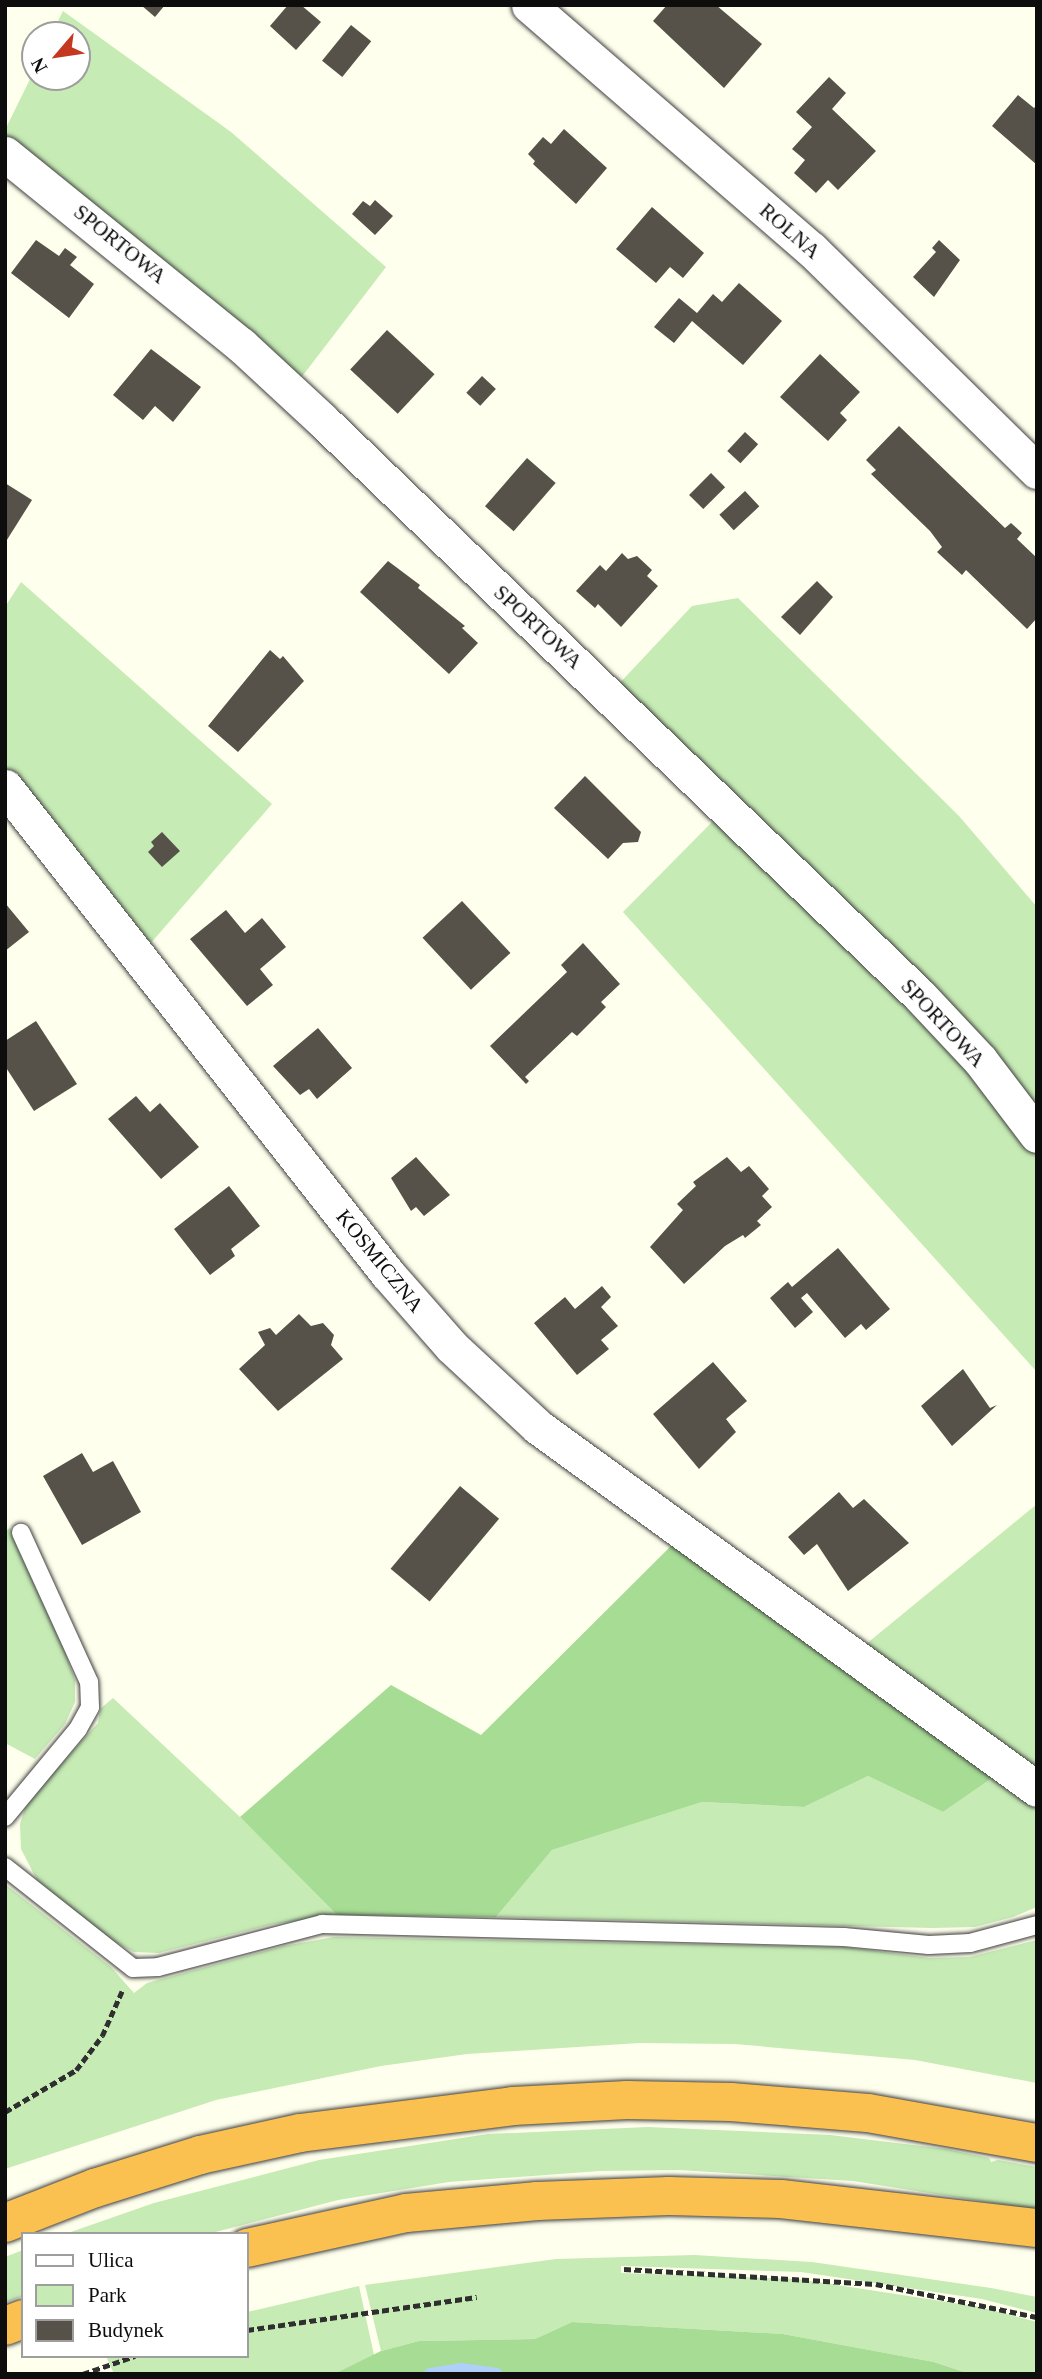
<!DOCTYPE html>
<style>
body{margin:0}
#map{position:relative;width:1042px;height:2379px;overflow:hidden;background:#ffffed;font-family:"Times New Roman",serif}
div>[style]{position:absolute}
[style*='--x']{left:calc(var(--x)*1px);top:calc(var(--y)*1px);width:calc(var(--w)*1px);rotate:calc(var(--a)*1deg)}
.green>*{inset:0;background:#c6ebb5}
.forest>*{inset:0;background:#a6dc94}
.stream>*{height:12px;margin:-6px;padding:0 6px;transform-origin:6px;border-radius:6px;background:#b0cff9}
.building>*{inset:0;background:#565149;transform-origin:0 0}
.path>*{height:4.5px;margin-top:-2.25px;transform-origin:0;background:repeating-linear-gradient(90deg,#2f2f2f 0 7px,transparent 0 10.5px)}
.roads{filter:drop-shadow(0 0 2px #404040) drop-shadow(0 0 2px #404040)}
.lane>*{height:18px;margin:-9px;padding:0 9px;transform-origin:9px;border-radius:9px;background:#fff}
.street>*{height:35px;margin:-17.5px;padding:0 17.5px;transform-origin:17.5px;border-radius:17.5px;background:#fff}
.highway>*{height:38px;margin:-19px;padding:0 19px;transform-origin:19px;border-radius:19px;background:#fac050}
span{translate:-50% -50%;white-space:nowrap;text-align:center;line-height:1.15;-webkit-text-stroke:7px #fff;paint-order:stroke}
.street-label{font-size:21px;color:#0d0d0d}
.frame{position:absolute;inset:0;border:7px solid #0d0d0d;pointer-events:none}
.legend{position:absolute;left:21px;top:2232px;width:228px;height:126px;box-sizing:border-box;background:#fff;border:2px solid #9e9e9e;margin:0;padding:9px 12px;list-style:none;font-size:21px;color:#0d0d0d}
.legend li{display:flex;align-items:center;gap:14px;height:35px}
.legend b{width:35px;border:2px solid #9e9e9e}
.north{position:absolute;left:21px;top:21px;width:70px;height:70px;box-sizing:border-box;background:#fff;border:2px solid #9e9e9e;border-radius:50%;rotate:241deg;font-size:19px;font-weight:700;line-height:28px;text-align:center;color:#0d0d0d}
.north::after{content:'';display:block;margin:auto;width:24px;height:32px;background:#c3381f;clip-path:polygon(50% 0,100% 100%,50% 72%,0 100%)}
</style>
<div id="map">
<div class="green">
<div style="clip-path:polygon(63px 11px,231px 132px,386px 267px,297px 383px,5px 145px,5px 130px,35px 69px,35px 77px,77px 77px,77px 35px,51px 35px)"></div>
<div style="clip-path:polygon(21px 582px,272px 804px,143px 952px,5px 776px,5px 607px)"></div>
<div style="clip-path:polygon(738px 598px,959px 816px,1037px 907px,1037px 1120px,616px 687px,692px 606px)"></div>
<div style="clip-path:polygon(721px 813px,822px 910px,1037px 1147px,1037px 1372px,623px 912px)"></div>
<div style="clip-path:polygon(1037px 1504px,1037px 1779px,860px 1649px)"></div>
<div style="clip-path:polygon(10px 1528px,50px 1610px,75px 1680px,75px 1702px,65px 1724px,35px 1759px,5px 1743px,5px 1531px)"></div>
<div style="clip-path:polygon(113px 1698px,240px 1817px,337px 1915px,274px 1924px,159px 1953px,134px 1952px,108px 1938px,37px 1880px,21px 1849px,20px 1824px,27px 1802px,98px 1723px,100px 1709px)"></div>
<div style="clip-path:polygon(998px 1774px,1037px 1803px,1037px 1907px,1013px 1917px,975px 1927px,932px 1928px,496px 1917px,552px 1850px,702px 1802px,804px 1807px,868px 1776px,943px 1812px)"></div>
<div style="clip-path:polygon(5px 1884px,111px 1967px,134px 1993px,147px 1983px,284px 1946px,334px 1937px,845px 1947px,929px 1958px,969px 1957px,1037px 1940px,1037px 2083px,915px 2060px,735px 2044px,639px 2043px,467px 2054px,381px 2066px,216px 2100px,5px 2169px)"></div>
<div style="clip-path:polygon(648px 2127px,830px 2135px,946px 2149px,989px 2158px,991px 2162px,998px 2160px,1037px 2167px,1037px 2210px,853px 2181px,679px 2170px,600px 2171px,449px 2182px,338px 2200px,208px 2234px,65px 2234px,154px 2203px,319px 2160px,488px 2134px)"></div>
<div style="clip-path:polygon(23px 2250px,23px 2296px,5px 2303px,5px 2257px)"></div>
<div style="clip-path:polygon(694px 2255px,812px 2262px,991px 2288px,1037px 2297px,1037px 2313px,982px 2299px,801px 2272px,621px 2266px,621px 2273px,798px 2279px,980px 2307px,1037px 2322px,1037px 2374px,970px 2374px,934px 2362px,783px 2334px,572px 2322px,535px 2339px,419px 2341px,381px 2351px,365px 2285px,556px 2259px)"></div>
<div style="clip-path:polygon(359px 2286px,374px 2355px,334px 2374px,114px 2374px,106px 2356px,247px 2356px,247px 2312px)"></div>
</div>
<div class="forest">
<div style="clip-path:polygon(676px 1541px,998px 1774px,943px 1812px,868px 1776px,804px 1807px,702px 1802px,552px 1850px,496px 1917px,337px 1915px,240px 1817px,391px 1685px,481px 1735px)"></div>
<div style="clip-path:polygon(572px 2322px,783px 2334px,934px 2362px,970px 2374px,334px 2374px,381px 2351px,419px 2341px,535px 2339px)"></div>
</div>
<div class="stream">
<div style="--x:430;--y:2374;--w:31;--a:-9"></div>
<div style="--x:461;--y:2369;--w:36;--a:8"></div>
</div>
<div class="building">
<div style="clip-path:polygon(141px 5px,165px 5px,155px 17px)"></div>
<div style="clip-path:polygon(288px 5px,301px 5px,321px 22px,296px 50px,270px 26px)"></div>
<div style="clip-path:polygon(667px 5px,716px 5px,762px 44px,724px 88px,653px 21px)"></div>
<div style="left:351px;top:25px;width:26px;height:46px;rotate:39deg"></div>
<div style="clip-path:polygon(829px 77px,846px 93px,832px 109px,876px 151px,838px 190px,828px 180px,816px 193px,794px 173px,805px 160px,792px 149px,812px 127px,796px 112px)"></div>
<div style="clip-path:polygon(1018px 95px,1034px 108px,1037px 105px,1037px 165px,992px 126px)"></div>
<div style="clip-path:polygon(564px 129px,607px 168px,576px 204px,533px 164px,535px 161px,528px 154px,543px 137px,551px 144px)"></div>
<div style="clip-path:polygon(375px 200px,393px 216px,375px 235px,352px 214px,363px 201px,370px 206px)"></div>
<div style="clip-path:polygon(652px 207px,704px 253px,683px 278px,670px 267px,656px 283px,616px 249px)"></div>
<div style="clip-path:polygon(36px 240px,59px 256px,65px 248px,77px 257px,70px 265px,94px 284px,69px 318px,11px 273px)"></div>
<div style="clip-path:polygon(939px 240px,960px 260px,934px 297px,913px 277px,936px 252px,932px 248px)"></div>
<div style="clip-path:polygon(739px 283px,782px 321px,743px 365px,692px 321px,674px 343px,654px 327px,679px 298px,697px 313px,713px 294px,722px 302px)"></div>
<div style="left:387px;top:330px;width:65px;height:54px;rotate:43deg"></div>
<div style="clip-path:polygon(151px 349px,201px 387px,173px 422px,155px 406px,143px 420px,113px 395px)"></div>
<div style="clip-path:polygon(820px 354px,860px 392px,840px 413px,847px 420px,828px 441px,780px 397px)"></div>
<div style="left:482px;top:376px;width:19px;height:23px;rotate:43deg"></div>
<div style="clip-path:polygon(899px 426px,1005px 528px,1011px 523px,1022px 533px,1017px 539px,1037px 558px,1037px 618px,1027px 629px,966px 570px,962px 575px,937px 552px,942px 547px,930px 531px,871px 474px,876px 470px,866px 460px)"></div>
<div style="left:745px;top:432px;width:18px;height:26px;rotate:43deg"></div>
<div style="left:527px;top:458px;width:38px;height:64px;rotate:41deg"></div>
<div style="left:711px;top:473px;width:20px;height:31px;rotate:45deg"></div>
<div style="clip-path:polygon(5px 483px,32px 500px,5px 543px)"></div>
<div style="left:745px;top:491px;width:21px;height:35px;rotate:47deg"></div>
<div style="clip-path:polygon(622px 553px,628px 559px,637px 556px,652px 570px,647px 576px,658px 586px,621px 627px,598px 604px,595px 608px,576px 591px,600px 565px,606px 571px)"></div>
<div style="clip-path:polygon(388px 561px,420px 585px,418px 588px,465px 626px,462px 628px,478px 643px,449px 674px,360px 592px)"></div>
<div style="clip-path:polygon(817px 581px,833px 597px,800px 635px,781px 617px)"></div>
<div style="clip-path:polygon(270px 650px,280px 659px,283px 656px,304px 681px,238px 752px,208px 726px)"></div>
<div style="clip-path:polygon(585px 776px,641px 832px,638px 842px,623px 843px,608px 859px,554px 808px)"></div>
<div style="clip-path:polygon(162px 832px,180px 851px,162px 867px,148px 852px,154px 846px,151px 842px)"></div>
<div style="left:462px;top:901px;width:71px;height:54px;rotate:47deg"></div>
<div style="clip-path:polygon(5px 903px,29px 932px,5px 951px)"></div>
<div style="clip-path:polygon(226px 910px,245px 933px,262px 918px,286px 947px,260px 969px,273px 985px,247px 1006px,190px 939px)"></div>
<div style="clip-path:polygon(583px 943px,620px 984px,601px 1002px,606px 1007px,577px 1036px,572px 1032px,525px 1077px,529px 1081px,526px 1084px,490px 1046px,567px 972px,561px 965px)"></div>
<div style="clip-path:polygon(36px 1021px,77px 1084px,34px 1111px,5px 1066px,5px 1041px)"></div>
<div style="clip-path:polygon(318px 1028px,352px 1068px,317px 1099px,309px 1089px,300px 1095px,273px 1066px)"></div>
<div style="clip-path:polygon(136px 1096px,150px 1112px,160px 1103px,199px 1147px,161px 1179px,108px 1119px)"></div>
<div style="clip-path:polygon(416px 1157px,450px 1195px,424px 1216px,416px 1207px,411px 1211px,391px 1178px)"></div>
<div style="clip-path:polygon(727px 1157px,741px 1172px,749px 1166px,769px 1189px,762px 1196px,772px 1207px,757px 1221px,761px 1225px,745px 1238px,743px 1235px,725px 1246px,684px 1284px,650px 1247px,683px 1210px,677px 1204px,696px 1186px,693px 1182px)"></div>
<div style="clip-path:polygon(229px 1186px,260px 1226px,231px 1249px,235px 1256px,210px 1275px,174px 1229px)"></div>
<div style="clip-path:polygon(838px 1248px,890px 1309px,866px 1330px,861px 1324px,845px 1338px,807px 1293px,801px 1298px,813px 1312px,795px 1328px,770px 1298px,788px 1282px,792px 1287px)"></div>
<div style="clip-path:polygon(602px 1286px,611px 1297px,601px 1307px,618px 1326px,601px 1340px,609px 1349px,577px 1375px,534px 1323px,565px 1297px,575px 1309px)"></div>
<div style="clip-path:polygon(299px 1314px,311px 1326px,323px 1323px,334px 1335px,331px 1345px,343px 1359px,278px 1411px,239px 1369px,265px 1345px,258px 1332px,270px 1328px,276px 1335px)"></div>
<div style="clip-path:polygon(713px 1362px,747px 1401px,726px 1419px,736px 1432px,699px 1469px,653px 1414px)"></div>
<div style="clip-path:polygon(963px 1369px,990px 1408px,997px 1405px,952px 1446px,921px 1406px)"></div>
<div style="clip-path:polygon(82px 1453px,93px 1472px,113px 1461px,141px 1512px,82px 1545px,43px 1476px)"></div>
<div style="left:460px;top:1486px;width:51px;height:108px;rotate:40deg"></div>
<div style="clip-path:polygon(839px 1492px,853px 1508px,864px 1499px,909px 1543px,848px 1591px,817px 1544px,804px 1555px,788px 1537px)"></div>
</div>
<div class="path">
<div style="--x:5;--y:2112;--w:82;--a:-30.6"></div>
<div style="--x:76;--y:2070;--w:43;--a:-52.6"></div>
<div style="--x:102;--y:2036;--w:49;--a:-66"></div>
<div style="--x:624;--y:2269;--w:252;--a:3.4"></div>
<div style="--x:876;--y:2284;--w:164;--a:11.6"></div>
<div style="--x:247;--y:2330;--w:232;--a:-8.2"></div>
<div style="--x:83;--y:2374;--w:55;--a:-19.1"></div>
</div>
<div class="roads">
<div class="lane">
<div style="--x:5;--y:1817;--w:114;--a:-50.3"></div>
<div style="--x:78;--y:1729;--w:25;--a:-61"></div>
<div style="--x:90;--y:1707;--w:25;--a:-92"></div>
<div style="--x:89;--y:1682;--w:164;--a:-114.5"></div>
<div style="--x:5;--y:1867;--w:163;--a:38.3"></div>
<div style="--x:133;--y:1968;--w:25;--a:-2"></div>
<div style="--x:158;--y:1967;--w:170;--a:-14.7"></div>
<div style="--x:322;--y:1924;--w:522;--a:1.43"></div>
<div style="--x:844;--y:1937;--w:85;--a:5.4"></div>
<div style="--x:929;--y:1945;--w:41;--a:-2.8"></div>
<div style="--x:970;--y:1943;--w:69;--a:-15"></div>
</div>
<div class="street">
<div style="--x:529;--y:5;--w:373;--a:40.9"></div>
<div style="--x:811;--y:249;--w:317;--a:44.5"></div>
<div style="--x:5;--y:154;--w:304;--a:39"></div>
<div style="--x:241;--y:345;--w:109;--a:42.8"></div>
<div style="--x:321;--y:419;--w:832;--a:43.93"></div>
<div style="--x:920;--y:996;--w:88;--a:46.8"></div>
<div style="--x:980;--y:1060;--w:94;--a:52.8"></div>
<div style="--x:5;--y:787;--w:618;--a:51.83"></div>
<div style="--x:387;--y:1273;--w:98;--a:48.7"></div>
<div style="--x:452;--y:1347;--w:117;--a:42.9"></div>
<div style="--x:538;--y:1427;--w:616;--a:35.96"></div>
</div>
<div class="highway">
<div style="--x:5;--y:2223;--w:97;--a:-21.3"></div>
<div style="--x:95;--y:2188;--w:110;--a:-17.4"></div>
<div style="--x:200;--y:2155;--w:102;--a:-12.4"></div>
<div style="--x:300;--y:2133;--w:215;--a:-7.2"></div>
<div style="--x:513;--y:2106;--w:114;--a:-3"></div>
<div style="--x:627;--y:2100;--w:104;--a:1.1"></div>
<div style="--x:731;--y:2102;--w:137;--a:4.6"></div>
<div style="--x:868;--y:2113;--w:172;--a:10.1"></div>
<div style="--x:247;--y:2248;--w:163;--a:-12.4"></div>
<div style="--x:406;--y:2213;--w:132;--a:-5.2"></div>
<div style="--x:537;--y:2201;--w:132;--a:-2.2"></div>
<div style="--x:669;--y:2196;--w:112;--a:1.5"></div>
<div style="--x:781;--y:2199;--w:258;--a:6.5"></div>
<div style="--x:5;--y:2326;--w:19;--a:-21"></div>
</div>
</div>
<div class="street-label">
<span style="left:790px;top:231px;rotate:41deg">ROLNA</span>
<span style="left:120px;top:244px;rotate:39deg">SPORTOWA</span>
<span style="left:538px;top:627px;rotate:43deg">SPORTOWA</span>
<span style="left:943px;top:1023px;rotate:47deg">SPORTOWA</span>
<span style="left:380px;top:1261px;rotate:51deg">KOSMICZNA</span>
</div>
<div class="frame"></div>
<ul class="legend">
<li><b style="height:9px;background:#fff"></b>Ulica</li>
<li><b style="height:19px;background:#c6ebb5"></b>Park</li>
<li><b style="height:19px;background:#565149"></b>Budynek</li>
</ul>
<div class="north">N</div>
</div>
